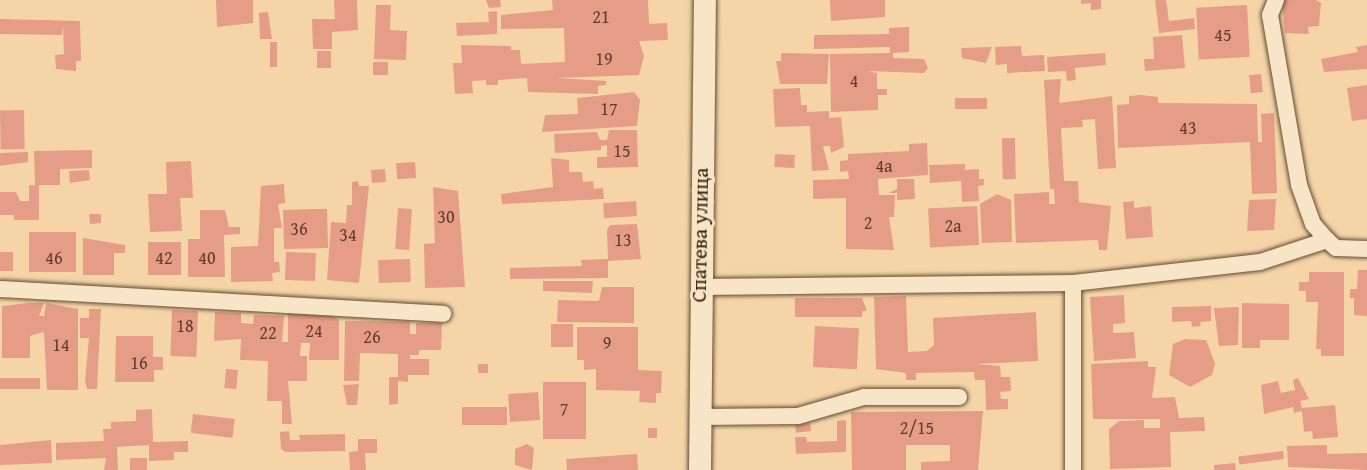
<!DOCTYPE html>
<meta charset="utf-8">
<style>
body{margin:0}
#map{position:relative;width:1367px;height:470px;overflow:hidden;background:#f5d5a8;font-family:"Gentium Book Plus",serif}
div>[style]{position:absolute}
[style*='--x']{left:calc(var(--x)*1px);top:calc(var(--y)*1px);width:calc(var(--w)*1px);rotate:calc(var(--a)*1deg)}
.building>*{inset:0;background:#e59d87;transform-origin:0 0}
.roads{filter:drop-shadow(0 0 2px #634b32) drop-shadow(0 0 2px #634b32)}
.street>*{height:16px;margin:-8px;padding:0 8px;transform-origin:8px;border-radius:8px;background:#f8e4c6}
.secondary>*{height:22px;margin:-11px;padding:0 11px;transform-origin:11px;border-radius:11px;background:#f8e4c6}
span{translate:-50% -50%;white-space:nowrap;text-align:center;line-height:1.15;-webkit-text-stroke:6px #f8e4c6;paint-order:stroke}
.number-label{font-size:18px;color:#5f3d29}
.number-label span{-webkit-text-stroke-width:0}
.street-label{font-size:21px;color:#321d0a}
</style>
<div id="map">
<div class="building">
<div style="clip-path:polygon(216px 0,253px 0,253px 23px,217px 27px)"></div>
<div style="clip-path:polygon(334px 0,357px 0,358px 30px,332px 32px,332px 49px,313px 49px,312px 19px,335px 19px)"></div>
<div style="clip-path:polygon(486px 0,500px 0,501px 7px,489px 8px)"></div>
<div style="clip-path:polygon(552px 0,648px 0,649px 24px,667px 23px,668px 40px,639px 41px,644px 56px,639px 75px,557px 78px,606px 81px,606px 85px,598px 86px,598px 94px,528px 92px,527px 78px,498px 80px,498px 85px,486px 85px,486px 80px,472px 81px,473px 93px,455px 94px,453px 63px,462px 63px,461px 45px,511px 46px,511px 50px,520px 50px,521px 64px,565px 62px,564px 28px,501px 29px,501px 15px,553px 10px)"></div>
<div style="clip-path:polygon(830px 0,885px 0,885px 17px,831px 21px)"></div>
<div style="clip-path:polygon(1081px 0,1101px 0,1101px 9px,1091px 10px,1091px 3px,1081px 4px)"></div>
<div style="clip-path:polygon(1155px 0,1166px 0,1169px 21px,1194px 18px,1195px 29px,1159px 33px)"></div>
<div style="clip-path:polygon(1282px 0,1316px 0,1321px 3px,1319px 26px,1308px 27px,1309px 34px,1285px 33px)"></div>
<div style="clip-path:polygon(376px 5px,391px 5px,390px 30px,407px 31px,406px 60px,374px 59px)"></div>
<div style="left:1247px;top:5px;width:52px;height:51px;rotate:87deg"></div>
<div style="clip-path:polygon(497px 11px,497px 34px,457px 36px,456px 23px,489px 22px,488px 12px)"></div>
<div style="clip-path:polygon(268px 12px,272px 39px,260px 39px,259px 13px)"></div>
<div style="clip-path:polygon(0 19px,80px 21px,81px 61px,76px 61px,76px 71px,56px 69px,55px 55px,64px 54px,63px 25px,62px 35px,0 34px)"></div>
<div style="clip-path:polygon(909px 27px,909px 52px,893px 53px,893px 58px,924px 59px,928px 68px,924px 73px,867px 71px,877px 73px,877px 89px,887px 89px,887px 95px,878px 95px,878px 110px,831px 112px,830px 54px,890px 53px,890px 47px,814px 49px,814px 35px,889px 34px,889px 28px)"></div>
<div style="clip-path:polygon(1182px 35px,1185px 68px,1145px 71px,1144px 59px,1154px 59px,1153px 37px)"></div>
<div style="left:270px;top:42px;width:7px;height:25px"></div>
<div style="clip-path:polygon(1367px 45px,1367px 69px,1324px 72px,1321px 59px,1358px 52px,1356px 47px)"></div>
<div style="clip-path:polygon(1021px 46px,1022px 56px,1044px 55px,1045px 71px,1007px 73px,1007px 64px,996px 65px,995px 47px)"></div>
<div style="clip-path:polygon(992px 47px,986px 63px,962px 58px,961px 48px)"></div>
<div style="left:331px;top:51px;width:17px;height:14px;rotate:90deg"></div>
<div style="clip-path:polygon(781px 53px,829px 54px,827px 84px,780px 84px,776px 61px,781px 61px)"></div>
<div style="clip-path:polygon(1105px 53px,1106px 65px,1075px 68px,1076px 80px,1067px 81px,1066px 71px,1048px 72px,1047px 57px)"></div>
<div style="left:373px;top:62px;width:15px;height:13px"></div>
<div style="left:1261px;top:74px;width:18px;height:12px;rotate:84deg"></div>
<div style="clip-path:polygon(1061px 79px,1059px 103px,1112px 96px,1116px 168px,1098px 169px,1095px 119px,1082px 120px,1083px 127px,1061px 128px,1064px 181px,1078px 181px,1079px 202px,1111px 206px,1107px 250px,1099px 250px,1098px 240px,1016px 243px,1014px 194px,1049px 192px,1049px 204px,1055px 204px,1054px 189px,1050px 189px,1044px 80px)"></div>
<div style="clip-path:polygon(1367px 85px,1367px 119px,1352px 121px,1347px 88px)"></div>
<div style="clip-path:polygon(800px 88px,801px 105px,807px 105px,807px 112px,829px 111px,829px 118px,841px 117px,844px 147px,831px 153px,830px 146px,823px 146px,829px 170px,812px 171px,810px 126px,775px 127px,773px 89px)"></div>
<div style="clip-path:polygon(634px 92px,640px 100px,637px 126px,542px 132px,545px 115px,578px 114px,577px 98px)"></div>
<div style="clip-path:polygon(1142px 95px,1158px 97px,1158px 103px,1257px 104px,1258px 142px,1262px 142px,1261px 114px,1274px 113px,1277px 193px,1252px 194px,1250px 142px,1118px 148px,1117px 105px,1129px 104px,1129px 96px)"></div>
<div style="left:955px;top:98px;width:32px;height:11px"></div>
<div style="left:24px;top:110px;width:39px;height:24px;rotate:89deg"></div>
<div style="clip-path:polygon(609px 130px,637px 130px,638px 167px,597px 168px,597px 157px,607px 157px,607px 145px,601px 146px,601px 150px,555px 153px,554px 134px,597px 132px,600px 140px,607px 140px)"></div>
<div style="left:1015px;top:138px;width:41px;height:13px;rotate:89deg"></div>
<div style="clip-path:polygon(927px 143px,928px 175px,878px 179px,879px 195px,895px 195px,894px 217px,889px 217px,894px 250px,846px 249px,846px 198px,813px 199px,813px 180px,849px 179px,848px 171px,840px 172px,840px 161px,848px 160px,848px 154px,909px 151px,909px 144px)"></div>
<div style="clip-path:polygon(92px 150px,92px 168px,60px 169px,60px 185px,39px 185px,39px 220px,14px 220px,14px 215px,0 215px,0 192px,16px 192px,20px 201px,29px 201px,29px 185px,35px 185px,34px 151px)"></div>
<div style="clip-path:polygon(28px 152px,28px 162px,0 166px,0 153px)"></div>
<div style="left:775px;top:154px;width:20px;height:13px;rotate:3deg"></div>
<div style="clip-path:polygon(551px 158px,569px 160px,569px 172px,582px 172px,583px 182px,593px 181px,594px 189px,603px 188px,604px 199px,502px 204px,501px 194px,553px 187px)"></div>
<div style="clip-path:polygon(191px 161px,193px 198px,180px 198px,182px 231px,150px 232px,148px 194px,167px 194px,166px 162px)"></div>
<div style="left:415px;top:162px;width:16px;height:19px;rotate:86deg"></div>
<div style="clip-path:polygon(965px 164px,965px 170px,979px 169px,979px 179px,984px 179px,984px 185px,978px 186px,979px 201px,962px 202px,961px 181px,930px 183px,929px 165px)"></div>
<div style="left:385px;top:169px;width:13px;height:14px;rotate:86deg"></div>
<div style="clip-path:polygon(89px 170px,90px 180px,70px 183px,69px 171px)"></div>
<div style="clip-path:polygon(897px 179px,914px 179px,915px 199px,897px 200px,897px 193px,889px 193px,897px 189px)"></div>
<div style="clip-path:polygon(358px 181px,359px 186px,369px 186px,359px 283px,327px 280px,331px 222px,346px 223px,347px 205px,352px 205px,352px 182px)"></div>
<div style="clip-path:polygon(284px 184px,285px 203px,278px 204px,282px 228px,274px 228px,274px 262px,279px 262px,280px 272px,272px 273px,273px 281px,231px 282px,231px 247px,258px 246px,261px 186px)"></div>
<div style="clip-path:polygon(433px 187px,458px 191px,465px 287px,425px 288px,424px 244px,435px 243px)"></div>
<div style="clip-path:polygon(997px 194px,1011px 200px,1012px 242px,982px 243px,980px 204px)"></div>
<div style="clip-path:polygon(1276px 199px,1274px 230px,1247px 231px,1249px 200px)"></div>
<div style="left:636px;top:201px;width:15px;height:33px;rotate:86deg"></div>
<div style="clip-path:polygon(1134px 201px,1134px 208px,1151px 206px,1153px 237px,1126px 239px,1123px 202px)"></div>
<div style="left:977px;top:206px;width:39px;height:49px;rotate:87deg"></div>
<div style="left:398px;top:208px;width:14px;height:41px;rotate:4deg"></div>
<div style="clip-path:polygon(314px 209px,327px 209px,328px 248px,284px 249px,283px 210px)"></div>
<div style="clip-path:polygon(200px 210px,225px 210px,229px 227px,240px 227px,240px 234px,224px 235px,225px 277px,188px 277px,188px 239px,200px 239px)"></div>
<div style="clip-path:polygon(89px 214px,101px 214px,101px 223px,90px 224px)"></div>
<div style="clip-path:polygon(637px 224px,641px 259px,608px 261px,608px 278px,510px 279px,510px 268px,582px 266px,581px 260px,608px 259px,607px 230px,610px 225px)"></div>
<div style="left:29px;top:232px;width:47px;height:40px"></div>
<div style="clip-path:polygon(83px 238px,125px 245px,125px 253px,114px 253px,114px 275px,83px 275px)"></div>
<div style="left:148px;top:242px;width:33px;height:33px"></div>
<div style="left:0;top:252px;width:13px;height:19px"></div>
<div style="left:286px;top:252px;width:30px;height:28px;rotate:2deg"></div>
<div style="left:410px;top:259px;width:23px;height:32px;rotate:88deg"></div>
<div style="clip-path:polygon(1358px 270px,1367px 270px,1367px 316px,1354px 315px,1354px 298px,1350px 298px,1350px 289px,1357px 289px)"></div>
<div style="clip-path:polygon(1309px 272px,1344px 272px,1344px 356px,1321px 356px,1321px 349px,1316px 349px,1318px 302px,1306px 302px,1306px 291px,1299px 291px,1299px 282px,1309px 282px)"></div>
<div style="clip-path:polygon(543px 281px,593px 281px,592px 293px,543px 291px)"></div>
<div style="clip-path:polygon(602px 287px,634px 287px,634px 323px,557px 322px,558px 300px,599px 301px)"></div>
<div style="clip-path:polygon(1124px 295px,1125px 323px,1113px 324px,1113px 333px,1134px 332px,1136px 358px,1094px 361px,1090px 297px)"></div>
<div style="clip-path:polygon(906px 296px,908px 352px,927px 351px,934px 345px,933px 318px,1036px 312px,1038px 361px,975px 364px,1000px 366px,1001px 377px,1010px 377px,1011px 391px,1000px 392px,1001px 399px,1008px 399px,1008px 409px,986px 410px,985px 380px,975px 380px,974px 372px,916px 373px,916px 380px,906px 380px,906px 373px,876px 369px,874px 297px)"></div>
<div style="clip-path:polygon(795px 298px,862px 298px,867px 311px,862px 311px,862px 317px,795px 317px)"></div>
<div style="clip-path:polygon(29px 303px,44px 303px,39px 316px,44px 316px,46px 303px,78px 309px,78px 390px,47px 390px,44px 332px,30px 336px,30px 358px,2px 358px,2px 306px)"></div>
<div style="clip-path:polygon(1242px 303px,1289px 304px,1289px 340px,1260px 340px,1260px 348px,1242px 348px)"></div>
<div style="clip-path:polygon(1211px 306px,1211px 321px,1200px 322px,1201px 326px,1192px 327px,1191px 321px,1172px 322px,1172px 307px)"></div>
<div style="clip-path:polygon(1239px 307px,1238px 345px,1219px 346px,1214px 308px)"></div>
<div style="clip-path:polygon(89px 309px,101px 309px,97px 389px,87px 389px,85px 381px,89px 338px,80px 338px,80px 318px,89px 318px)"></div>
<div style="clip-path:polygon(288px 309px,311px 309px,311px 315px,331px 315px,339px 320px,339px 360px,309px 360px,310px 343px,301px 343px,300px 356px,307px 356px,307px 381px,288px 381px,292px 424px,282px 424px,282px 401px,267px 401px,268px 361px,240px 360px,241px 339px,214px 341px,215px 312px,241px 313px,241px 323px,253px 324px,254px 315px,284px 316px,282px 342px,288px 342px)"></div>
<div style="left:172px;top:310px;width:26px;height:46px;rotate:2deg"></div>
<div style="clip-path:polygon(345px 321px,410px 322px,410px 334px,416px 334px,416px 323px,442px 323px,441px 350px,419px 350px,419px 355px,410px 355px,410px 359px,429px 359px,429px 375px,408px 375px,408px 382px,398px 381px,398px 404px,389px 405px,389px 377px,398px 377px,398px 354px,360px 353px,359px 381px,344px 381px)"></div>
<div style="left:551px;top:324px;width:22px;height:23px"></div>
<div style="left:815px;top:326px;width:44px;height:41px;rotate:3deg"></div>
<div style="clip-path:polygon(577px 327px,638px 327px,638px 370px,662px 371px,661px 393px,656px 393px,656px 403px,639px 402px,640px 391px,596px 390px,596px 369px,584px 370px,584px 360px,577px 360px)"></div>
<div style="clip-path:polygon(116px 336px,153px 336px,153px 357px,163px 357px,163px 370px,154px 370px,154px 382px,115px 382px)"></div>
<div style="clip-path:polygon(1185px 339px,1206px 340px,1215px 363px,1212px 375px,1190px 387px,1169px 375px,1173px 344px)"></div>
<div style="clip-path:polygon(1148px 361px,1148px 367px,1156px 367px,1152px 398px,1175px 397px,1179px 418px,1204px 417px,1205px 431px,1170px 432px,1171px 467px,1110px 469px,1109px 429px,1119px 421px,1144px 420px,1144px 428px,1160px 428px,1160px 419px,1093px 419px,1091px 364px)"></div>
<div style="left:488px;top:364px;width:9px;height:10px;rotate:90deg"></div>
<div style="left:226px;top:369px;width:12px;height:19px;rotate:5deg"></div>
<div style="left:0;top:378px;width:40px;height:11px"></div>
<div style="clip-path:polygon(1298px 378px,1309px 399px,1300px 401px,1302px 408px,1335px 405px,1338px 437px,1313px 439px,1312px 431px,1304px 432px,1302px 411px,1294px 413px,1293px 407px,1264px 414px,1261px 385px,1278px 381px,1281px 393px,1295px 390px,1293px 380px)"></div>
<div style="left:543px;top:382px;width:43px;height:57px"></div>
<div style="clip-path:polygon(359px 384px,357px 405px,347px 405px,343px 385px)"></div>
<div style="left:538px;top:392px;width:28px;height:30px;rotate:86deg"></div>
<div style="left:507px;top:407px;width:18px;height:45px;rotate:90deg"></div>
<div style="clip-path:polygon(152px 409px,153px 442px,188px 441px,188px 452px,174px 452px,174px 460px,149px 461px,149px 445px,117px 447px,118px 470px,104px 470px,106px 458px,56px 460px,56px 443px,104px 441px,103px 429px,111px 429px,111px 422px,136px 421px,136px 410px)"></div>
<div style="clip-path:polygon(983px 411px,978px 470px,921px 470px,921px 462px,950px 461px,950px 445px,906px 445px,906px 470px,852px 470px,851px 412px)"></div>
<div style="left:193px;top:414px;width:42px;height:19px;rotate:7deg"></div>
<div style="clip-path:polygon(846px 420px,846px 452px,796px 454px,795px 437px,806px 437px,807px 442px,837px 441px,837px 421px)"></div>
<div style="left:810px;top:423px;width:8px;height:15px;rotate:83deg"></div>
<div style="left:648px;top:428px;width:9px;height:10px"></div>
<div style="clip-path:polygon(289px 431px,290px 440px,300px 440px,299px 435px,345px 434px,345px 451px,286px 452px,281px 449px,280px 432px)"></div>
<div style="clip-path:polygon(358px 439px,377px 439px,377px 453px,365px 453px,366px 470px,350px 470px,349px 452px,358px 451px)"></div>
<div style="clip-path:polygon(51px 440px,52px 463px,0 465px,0 445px)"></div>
<div style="clip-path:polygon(527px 444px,534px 448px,532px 470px,515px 465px,515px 449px)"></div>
<div style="clip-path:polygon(1327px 445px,1327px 454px,1367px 453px,1367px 470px,1288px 467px,1287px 446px)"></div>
<div style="left:1283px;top:451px;width:8px;height:45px;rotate:83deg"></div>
<div style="left:637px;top:454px;width:16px;height:71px;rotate:86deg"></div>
<div style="left:130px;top:458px;width:17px;height:12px"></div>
<div style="clip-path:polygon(1235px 463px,1236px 470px,1214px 470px,1214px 465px)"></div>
</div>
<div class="roads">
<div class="street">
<div style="--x:1276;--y:0;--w:16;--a:112"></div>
<div style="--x:1270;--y:15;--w:172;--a:80.3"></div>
<div style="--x:1299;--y:185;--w:41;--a:70.3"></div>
<div style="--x:1313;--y:224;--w:21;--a:49"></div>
<div style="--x:1073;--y:283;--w:187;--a:90"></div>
<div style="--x:699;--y:287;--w:374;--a:-0.6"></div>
<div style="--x:1073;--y:283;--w:188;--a:-6.4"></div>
<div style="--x:1260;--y:262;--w:71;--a:-18.2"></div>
<div style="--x:1327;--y:240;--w:12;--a:42"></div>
<div style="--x:1336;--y:248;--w:31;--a:2"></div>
<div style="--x:0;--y:289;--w:444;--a:3.2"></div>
<div style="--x:699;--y:417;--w:99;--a:-0.6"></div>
<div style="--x:798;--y:416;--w:69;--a:-16.1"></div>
<div style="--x:864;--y:397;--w:95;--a:0"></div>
</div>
<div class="secondary">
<div style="--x:700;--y:470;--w:470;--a:-89.4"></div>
</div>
</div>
<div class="number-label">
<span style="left:601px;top:17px">21</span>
<span style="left:1223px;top:35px">45</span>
<span style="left:604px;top:59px">19</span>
<span style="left:854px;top:81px">4</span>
<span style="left:609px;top:109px">17</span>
<span style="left:1188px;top:128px">43</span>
<span style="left:622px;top:151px">15</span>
<span style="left:884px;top:166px">4а</span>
<span style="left:446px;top:217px">30</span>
<span style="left:868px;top:223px">2</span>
<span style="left:953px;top:226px">2а</span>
<span style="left:299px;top:229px">36</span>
<span style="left:348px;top:235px">34</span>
<span style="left:623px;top:240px">13</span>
<span style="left:54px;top:258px">46</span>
<span style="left:164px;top:258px">42</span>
<span style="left:207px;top:258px">40</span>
<span style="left:185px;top:326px">18</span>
<span style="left:314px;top:331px">24</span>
<span style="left:268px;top:333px">22</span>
<span style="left:372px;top:337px">26</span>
<span style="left:607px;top:343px">9</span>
<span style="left:61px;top:345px">14</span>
<span style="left:139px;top:363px">16</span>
<span style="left:564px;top:409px">7</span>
<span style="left:917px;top:428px">2/15</span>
</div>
<div class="street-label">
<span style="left:700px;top:235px;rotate:-89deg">Спатева улица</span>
</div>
</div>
